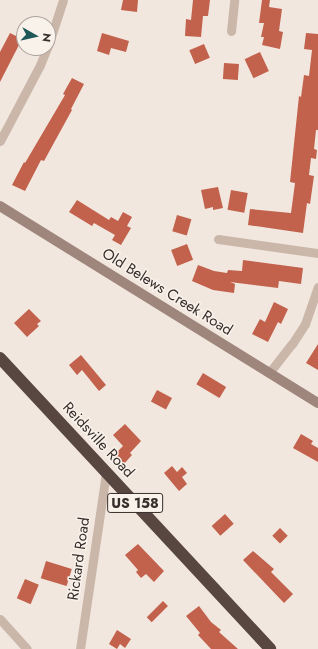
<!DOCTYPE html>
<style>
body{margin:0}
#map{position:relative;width:318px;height:649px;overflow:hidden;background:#f2e7de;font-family:Jost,sans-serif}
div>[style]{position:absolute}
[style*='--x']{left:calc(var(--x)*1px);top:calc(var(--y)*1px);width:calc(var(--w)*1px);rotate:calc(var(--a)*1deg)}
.building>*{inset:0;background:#c2614c;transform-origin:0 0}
.street>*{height:9px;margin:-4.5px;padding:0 4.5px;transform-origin:4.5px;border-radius:4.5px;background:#cab7aa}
.secondary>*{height:10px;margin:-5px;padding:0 5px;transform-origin:5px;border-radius:5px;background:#9e867c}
.highway>*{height:12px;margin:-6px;padding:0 6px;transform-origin:6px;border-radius:6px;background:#584741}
span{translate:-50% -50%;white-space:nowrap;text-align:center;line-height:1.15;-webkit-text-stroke:3px #f9f2eb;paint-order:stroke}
.shield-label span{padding:1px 3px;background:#f9f2eb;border:1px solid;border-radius:3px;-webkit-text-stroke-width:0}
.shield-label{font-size:14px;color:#382d2a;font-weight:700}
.street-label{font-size:15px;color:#382d2a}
.north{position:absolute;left:16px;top:16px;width:40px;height:40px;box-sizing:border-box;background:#f9f2eb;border:1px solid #aca39e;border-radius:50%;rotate:98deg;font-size:11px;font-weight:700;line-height:16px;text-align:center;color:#382d2a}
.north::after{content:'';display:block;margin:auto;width:14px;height:18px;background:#205858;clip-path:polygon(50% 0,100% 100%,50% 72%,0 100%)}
</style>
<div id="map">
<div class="building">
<div style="clip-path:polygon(123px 0,138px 0,137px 12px,121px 10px)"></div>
<div style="clip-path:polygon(193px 0,210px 0,208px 16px,203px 16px,201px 37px,185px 36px,186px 19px,191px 20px)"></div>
<div style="clip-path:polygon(262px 0,270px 0,269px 7px,282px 9px,279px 31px,283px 32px,280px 49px,262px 45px,264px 37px,261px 37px,264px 23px,259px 23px)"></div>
<div style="clip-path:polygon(10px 33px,22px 39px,0 82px,0 52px)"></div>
<div style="clip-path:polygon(102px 33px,129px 41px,126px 52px,111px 48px,109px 55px,97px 51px)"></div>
<div style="clip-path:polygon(306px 33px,318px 34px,318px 130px,316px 130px,314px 149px,317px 150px,316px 159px,311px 158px,309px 175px,314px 176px,310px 204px,307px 203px,303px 233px,248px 225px,250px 209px,291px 213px,295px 183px,290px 182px,299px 96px,301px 97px,304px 75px,309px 76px,312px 50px,304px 49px)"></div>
<div style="left:204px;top:44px;width:15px;height:16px;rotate:67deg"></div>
<div style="left:260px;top:52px;width:21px;height:17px;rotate:65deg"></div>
<div style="left:224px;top:63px;width:15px;height:16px;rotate:4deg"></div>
<div style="clip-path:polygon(72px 78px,84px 84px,71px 109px,72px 110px,44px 161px,41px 160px,25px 191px,12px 185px,24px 162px,25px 163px,65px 95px,63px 94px)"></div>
<div style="clip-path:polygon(218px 187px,223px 208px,213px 210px,213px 207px,205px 209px,201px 190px)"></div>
<div style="left:231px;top:190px;width:17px;height:20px;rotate:10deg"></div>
<div style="clip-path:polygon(77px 200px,109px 220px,111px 217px,118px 221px,123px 212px,132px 217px,127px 226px,131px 228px,121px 245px,112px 240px,115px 235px,94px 223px,92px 226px,69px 212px)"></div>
<div style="left:177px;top:215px;width:15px;height:17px;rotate:16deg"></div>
<div style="left:187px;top:244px;width:17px;height:17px;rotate:69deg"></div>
<div style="clip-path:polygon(243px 260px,303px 268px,301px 284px,279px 281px,278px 288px,230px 282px,235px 284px,234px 293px,213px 290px,192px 281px,198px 265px,214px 271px,227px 273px,228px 270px,242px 271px)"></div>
<div style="clip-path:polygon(274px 302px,288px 309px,281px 324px,278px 322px,268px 342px,252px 334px,260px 319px,265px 322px)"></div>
<div style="clip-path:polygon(29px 309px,41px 321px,37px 324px,39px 326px,27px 337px,14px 323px)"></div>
<div style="clip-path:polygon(318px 344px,318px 370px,306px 363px)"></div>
<div style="clip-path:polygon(81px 355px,106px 385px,99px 391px,82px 370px,77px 375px,69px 365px)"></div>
<div style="left:203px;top:373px;width:27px;height:13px;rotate:31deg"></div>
<div style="left:157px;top:390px;width:17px;height:13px;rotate:28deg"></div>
<div style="clip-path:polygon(125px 424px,141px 441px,130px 453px,132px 455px,123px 465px,114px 455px,123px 446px,113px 435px)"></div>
<div style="clip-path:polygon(301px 434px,313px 441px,311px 444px,318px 448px,318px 462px,293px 448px)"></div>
<div style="clip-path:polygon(172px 466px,177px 472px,182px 467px,187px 473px,182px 477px,187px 484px,179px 491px,164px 473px)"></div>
<div style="left:225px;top:514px;width:13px;height:18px;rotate:48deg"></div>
<div style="left:280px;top:528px;width:11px;height:11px;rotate:45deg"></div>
<div style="clip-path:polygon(138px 544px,164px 571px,154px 582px,146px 574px,141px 578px,136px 572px,138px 570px,125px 555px)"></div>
<div style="clip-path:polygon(253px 551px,274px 569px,271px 572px,293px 594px,284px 603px,243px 560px)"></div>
<div style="left:46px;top:561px;width:27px;height:18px;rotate:17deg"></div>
<div style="left:25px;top:579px;width:15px;height:21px;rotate:23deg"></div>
<div style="left:163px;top:601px;width:7px;height:23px;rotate:45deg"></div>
<div style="clip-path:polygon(199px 606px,211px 622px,221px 630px,219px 632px,238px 649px,211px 649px,198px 635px,200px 633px,186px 616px)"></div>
<div style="clip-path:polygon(117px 630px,131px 639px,125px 648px,120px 644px,117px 649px,109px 644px)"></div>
</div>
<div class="street">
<div style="--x:231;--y:31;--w:31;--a:-84"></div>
<div style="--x:48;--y:46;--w:48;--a:-71.9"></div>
<div style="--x:0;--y:141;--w:86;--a:-62.2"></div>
<div style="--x:40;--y:65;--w:18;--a:-68"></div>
<div style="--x:218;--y:239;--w:101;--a:8"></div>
<div style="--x:269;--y:373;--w:37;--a:-52"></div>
<div style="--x:292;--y:344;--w:24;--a:-57"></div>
<div style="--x:305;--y:324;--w:39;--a:-71"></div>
<div style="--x:0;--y:619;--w:40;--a:48"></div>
<div style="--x:80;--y:649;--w:178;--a:-81.6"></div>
</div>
<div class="secondary">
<div style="--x:0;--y:206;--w:374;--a:31.8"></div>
</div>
<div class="highway">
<div style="--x:0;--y:358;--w:397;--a:47.1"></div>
</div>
<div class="shield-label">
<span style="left:135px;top:503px">US 158</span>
</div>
<div class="street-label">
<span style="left:167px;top:292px;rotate:32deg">Old Belews Creek Road</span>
<span style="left:98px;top:440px;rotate:47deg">Reidsville Road</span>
<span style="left:79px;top:559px;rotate:-82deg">Rickard Road</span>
</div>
<div class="north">N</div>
</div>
